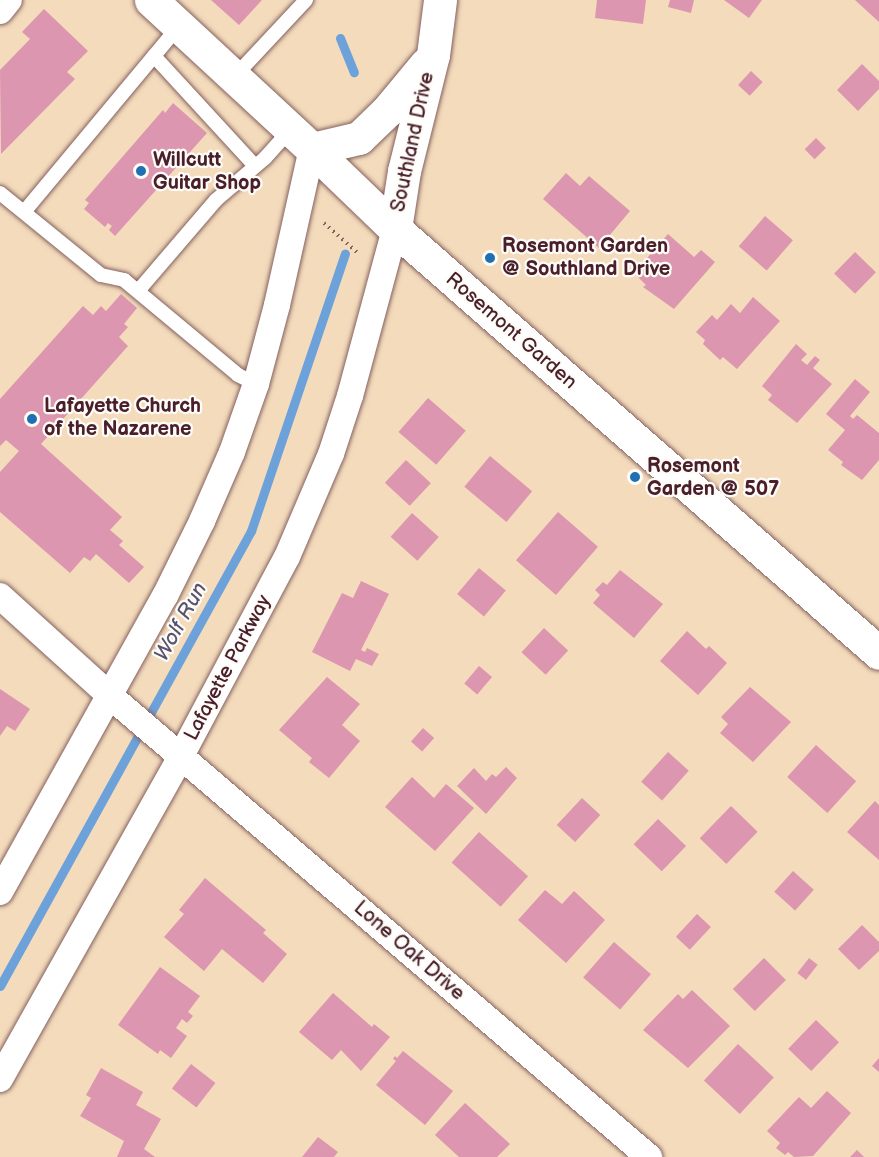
<!DOCTYPE html>
<style>
body{margin:0}
#map{position:relative;width:879px;height:1157px;overflow:hidden;background:#f3dbbc;font-family:"Balsamiq Sans",sans-serif}
div>[style]{position:absolute}
[style*='--x']{left:calc(var(--x)*1px);top:calc(var(--y)*1px);width:calc(var(--w)*1px);rotate:calc(var(--a)*1deg)}
.stream>*{height:9px;margin:-4.5px;padding:0 4.5px;transform-origin:4.5px;border-radius:4.5px;background:#6da1d9}
.building>*{inset:0;background:#dd96af;transform-origin:0 0}
.path>*{height:4px;margin-top:-2px;transform-origin:0;background:repeating-linear-gradient(90deg,#85615e 0 1.5px,transparent 0 6px)}
.roads{filter:drop-shadow(0 0 2px #85615e) drop-shadow(0 0 2px #85615e)}
.lane>*{height:14px;margin:-7px;padding:0 7px;transform-origin:7px;border-radius:7px;background:#fff}
.street>*{height:26px;margin:-13px;padding:0 13px;transform-origin:13px;border-radius:13px;background:#fff}
.secondary>*{height:33px;margin:-16.5px;padding:0 16.5px;transform-origin:16.5px;border-radius:16.5px;background:#fff}
.dots>*{width:16px;height:16px;translate:-50% -50%;box-sizing:border-box;border:3px solid #fdfcf7;border-radius:50%}
span{translate:-50% -50%;white-space:nowrap;text-align:center;line-height:1.15;-webkit-text-stroke:4.5px #fdfcf7;paint-order:stroke}
.street-label{font-size:20px;color:#4a1f2b}
.poi-label{font-size:20px;color:#4a1f2b;font-weight:700}
.left{translate:0 -50%;text-align:left}
.water-label{font-size:21px;color:#585371;font-style:italic}
</style>
<div id="map">
<div class="stream">
<div style="--x:340;--y:38;--w:37;--a:68"></div>
<div style="--x:0;--y:986;--w:520;--a:-61.12"></div>
<div style="--x:251;--y:531;--w:293;--a:-71.3"></div>
</div>
<div class="building">
<div style="clip-path:polygon(211px 0,262px 0,239px 25px)"></div>
<div style="clip-path:polygon(597px 0,646px 0,643px 24px,595px 18px)"></div>
<div style="clip-path:polygon(670px 0,694px 0,691px 13px,668px 7px)"></div>
<div style="clip-path:polygon(724px 0,762px 0,749px 18px)"></div>
<div style="clip-path:polygon(855px 0,879px 0,879px 22px)"></div>
<div style="clip-path:polygon(44px 9px,88px 51px,67px 72px,75px 79px,1px 154px,0 70px,30px 39px,22px 32px)"></div>
<div style="clip-path:polygon(862px 64px,879px 81px,879px 89px,858px 111px,837px 90px)"></div>
<div style="left:751px;top:71px;width:16px;height:19px;rotate:43deg"></div>
<div style="clip-path:polygon(173px 103px,207px 133px,115px 236px,109px 230px,112px 226px,108px 223px,105px 227px,84px 209px,89px 203px,85px 200px,163px 110px,165px 113px)"></div>
<div style="left:816px;top:138px;width:14px;height:16px;rotate:45deg"></div>
<div style="clip-path:polygon(566px 173px,580px 186px,589px 176px,630px 211px,599px 248px,543px 199px)"></div>
<div style="left:765px;top:216px;width:37px;height:40px;rotate:41deg"></div>
<div style="clip-path:polygon(668px 234px,694px 257px,701px 250px,715px 262px,674px 309px,643px 287px,646px 285px,634px 273px)"></div>
<div style="left:855px;top:252px;width:29px;height:30px;rotate:44deg"></div>
<div style="clip-path:polygon(121px 294px,137px 308px,124px 324px,128px 327px,119px 337px,128px 346px,41px 444px,122px 517px,110px 530px,123px 541px,119px 545px,144px 567px,129px 583px,96px 554px,90px 561px,84px 557px,70px 573px,0 512px,0 472px,19px 451px,6px 440px,0 446px,0 399px,83px 306px,93px 315px,101px 306px,106px 311px)"></div>
<div style="clip-path:polygon(753px 297px,780px 321px,737px 369px,723px 357px,720px 360px,703px 344px,705px 340px,696px 332px,712px 315px,717px 320px,731px 304px,740px 313px)"></div>
<div style="clip-path:polygon(796px 344px,807px 354px,801px 360px,807px 365px,815px 356px,820px 360px,813px 368px,832px 384px,797px 423px,768px 400px,772px 395px,762px 386px)"></div>
<div style="clip-path:polygon(855px 379px,870px 392px,850px 416px,853px 419px,857px 415px,879px 433px,879px 460px,862px 480px,841px 465px,843px 462px,828px 450px,845px 430px,826px 414px)"></div>
<div style="left:428px;top:398px;width:50px;height:45px;rotate:41deg"></div>
<div style="left:490px;top:456px;width:55px;height:40px;rotate:40deg"></div>
<div style="left:406px;top:460px;width:34px;height:31px;rotate:43deg"></div>
<div style="left:558px;top:512px;width:53px;height:64px;rotate:41deg"></div>
<div style="left:412px;top:513px;width:36px;height:32px;rotate:42deg"></div>
<div style="left:479px;top:568px;width:35px;height:34px;rotate:40deg"></div>
<div style="clip-path:polygon(620px 570px,663px 604px,634px 638px,593px 603px,600px 595px,595px 590px,603px 582px,607px 585px)"></div>
<div style="clip-path:polygon(361px 581px,389px 594px,361px 650px,365px 652px,367px 648px,379px 654px,372px 666px,356px 659px,350px 671px,312px 652px,342px 593px,353px 598px)"></div>
<div style="left:544px;top:628px;width:33px;height:33px;rotate:43deg"></div>
<div style="clip-path:polygon(687px 631px,706px 649px,709px 646px,727px 663px,698px 695px,660px 661px)"></div>
<div style="left:479px;top:666px;width:17px;height:23px;rotate:40deg"></div>
<div style="clip-path:polygon(327px 677px,360px 704px,342px 725px,360px 741px,329px 778px,309px 762px,312px 758px,279px 730px)"></div>
<div style="clip-path:polygon(750px 687px,791px 722px,753px 762px,720px 733px,728px 724px,721px 717px)"></div>
<div style="clip-path:polygon(0 689px,30px 709px,15px 731px,7px 726px,0 736px)"></div>
<div style="left:423px;top:728px;width:15px;height:18px;rotate:42deg"></div>
<div style="left:816px;top:745px;width:54px;height:43px;rotate:42deg"></div>
<div style="left:668px;top:752px;width:28px;height:40px;rotate:42deg"></div>
<div style="clip-path:polygon(506px 767px,517px 778px,486px 814px,457px 786px,474px 768px,486px 781px,492px 774px,496px 777px)"></div>
<div style="clip-path:polygon(412px 777px,434px 798px,446px 784px,474px 808px,435px 851px,385px 807px)"></div>
<div style="left:582px;top:798px;width:25px;height:37px;rotate:43deg"></div>
<div style="clip-path:polygon(875px 801px,879px 805px,879px 860px,847px 832px)"></div>
<div style="left:731px;top:806px;width:37px;height:45px;rotate:44deg"></div>
<div style="left:658px;top:819px;width:39px;height:35px;rotate:44deg"></div>
<div style="left:479px;top:832px;width:66px;height:41px;rotate:42deg"></div>
<div style="left:793px;top:871px;width:28px;height:28px;rotate:42deg"></div>
<div style="clip-path:polygon(205px 878px,266px 930px,263px 933px,287px 954px,263px 983px,222px 949px,204px 971px,164px 937px,184px 914px,179px 910px)"></div>
<div style="clip-path:polygon(545px 890px,562px 904px,574px 891px,605px 920px,566px 963px,518px 920px)"></div>
<div style="left:697px;top:914px;width:19px;height:31px;rotate:43deg"></div>
<div style="clip-path:polygon(862px 925px,879px 942px,879px 951px,859px 970px,838px 949px)"></div>
<div style="left:614px;top:942px;width:49px;height:47px;rotate:41deg"></div>
<div style="left:764px;top:958px;width:31px;height:44px;rotate:45deg"></div>
<div style="left:809px;top:958px;width:11px;height:19px;rotate:38deg"></div>
<div style="clip-path:polygon(160px 967px,200px 996px,188px 1012px,193px 1016px,187px 1023px,182px 1019px,176px 1028px,187px 1036px,171px 1058px,160px 1050px,158px 1054px,118px 1025px)"></div>
<div style="clip-path:polygon(692px 990px,730px 1026px,688px 1068px,643px 1030px,678px 994px,683px 999px)"></div>
<div style="clip-path:polygon(333px 993px,372px 1027px,374px 1024px,390px 1037px,361px 1071px,341px 1050px,332px 1060px,299px 1032px)"></div>
<div style="left:816px;top:1020px;width:32px;height:40px;rotate:44deg"></div>
<div style="left:738px;top:1044px;width:49px;height:50px;rotate:43deg"></div>
<div style="clip-path:polygon(403px 1051px,453px 1091px,425px 1125px,376px 1085px,396px 1061px,393px 1059px,395px 1056px,397px 1058px)"></div>
<div style="clip-path:polygon(879px 1058px,879px 1072px,872px 1066px)"></div>
<div style="left:191px;top:1064px;width:31px;height:31px;rotate:38deg"></div>
<div style="clip-path:polygon(101px 1068px,143px 1092px,136px 1105px,161px 1119px,144px 1149px,155px 1157px,117px 1157px,124px 1141px,80px 1116px,91px 1098px,86px 1095px)"></div>
<div style="clip-path:polygon(827px 1091px,851px 1113px,813px 1156px,794px 1157px,788px 1152px,785px 1155px,776px 1148px,780px 1143px,767px 1131px,799px 1097px,811px 1108px)"></div>
<div style="clip-path:polygon(465px 1103px,510px 1144px,497px 1157px,459px 1157px,435px 1135px)"></div>
<div style="clip-path:polygon(318px 1137px,338px 1152px,334px 1157px,302px 1157px)"></div>
<div style="clip-path:polygon(857px 1150px,864px 1157px,850px 1157px)"></div>
</div>
<div class="path">
<div style="--x:324;--y:223;--w:47;--a:41.5"></div>
</div>
<div class="roads">
<div class="lane">
<div style="--x:154;--y:56;--w:149;--a:47.4"></div>
<div style="--x:235;--y:76;--w:104;--a:-46.9"></div>
<div style="--x:0;--y:193;--w:130;--a:39.1"></div>
<div style="--x:101;--y:275;--w:24;--a:12"></div>
<div style="--x:124;--y:280;--w:148;--a:39.8"></div>
<div style="--x:238;--y:375;--w:20;--a:27"></div>
<div style="--x:24;--y:212;--w:242;--a:-50.2"></div>
<div style="--x:138;--y:291;--w:120;--a:-49.4"></div>
<div style="--x:216;--y:200;--w:65;--a:-40.6"></div>
<div style="--x:265;--y:158;--w:38;--a:-48"></div>
</div>
<div class="street">
<div style="--x:0;--y:11;--w:14;--a:-51"></div>
<div style="--x:0;--y:596;--w:147;--a:42.2"></div>
<div style="--x:109;--y:695;--w:711;--a:40.55"></div>
<div style="--x:0;--y:892;--w:339;--a:-60.9"></div>
<div style="--x:165;--y:596;--w:84;--a:-63.7"></div>
<div style="--x:202;--y:521;--w:75;--a:-66.5"></div>
<div style="--x:232;--y:452;--w:72;--a:-70.6"></div>
<div style="--x:256;--y:384;--w:82;--a:-75.1"></div>
<div style="--x:277;--y:305;--w:160;--a:-77.4"></div>
<div style="--x:0;--y:1079;--w:370;--a:-60.7"></div>
<div style="--x:181;--y:756;--w:225;--a:-62"></div>
<div style="--x:287;--y:557;--w:112;--a:-66.9"></div>
<div style="--x:331;--y:454;--w:61;--a:-71.9"></div>
<div style="--x:350;--y:396;--w:173;--a:-74.9"></div>
</div>
<div class="secondary">
<div style="--x:151;--y:0;--w:219;--a:42.8"></div>
<div style="--x:312;--y:149;--w:115;--a:43.9"></div>
<div style="--x:395;--y:229;--w:643;--a:41.22"></div>
<div style="--x:312;--y:149;--w:48;--a:-13.2"></div>
<div style="--x:359;--y:138;--w:39;--a:-44"></div>
<div style="--x:387;--y:111;--w:61;--a:-50.3"></div>
<div style="--x:395;--y:229;--w:59;--a:-81.2"></div>
<div style="--x:404;--y:171;--w:120;--a:-76"></div>
<div style="--x:433;--y:55;--w:55;--a:-82.7"></div>
</div>
</div>
<div class="dots">
<div style="left:141px;top:171px;background:#1f6fb2"></div>
<div style="left:490px;top:258px;background:#1f6fb2"></div>
<div style="left:32px;top:419px;background:#1f6fb2"></div>
<div style="left:635px;top:477px;background:#1f6fb2"></div>
</div>
<div class="street-label">
<span style="left:413px;top:142px;rotate:-78deg">Southland Drive</span>
<span style="left:511px;top:331px;rotate:41deg">Rosemont Garden</span>
<span style="left:228px;top:668px;rotate:-62deg">Lafayette Parkway</span>
<span style="left:409px;top:951px;rotate:41deg">Lone Oak Drive</span>
</div>
<div class="poi-label">
<span class="left" style="left:153px;top:172px">Willcutt<br>Guitar Shop</span>
<span class="left" style="left:502px;top:258px">Rosemont Garden<br>@ Southland Drive</span>
<span class="left" style="left:44px;top:418px">Lafayette Church<br>of the Nazarene</span>
<span class="left" style="left:647px;top:478px">Rosemont<br>Garden @ 507</span>
</div>
<div class="water-label">
<span style="left:181px;top:622px;rotate:-61deg">Wolf Run</span>
</div>
</div>
